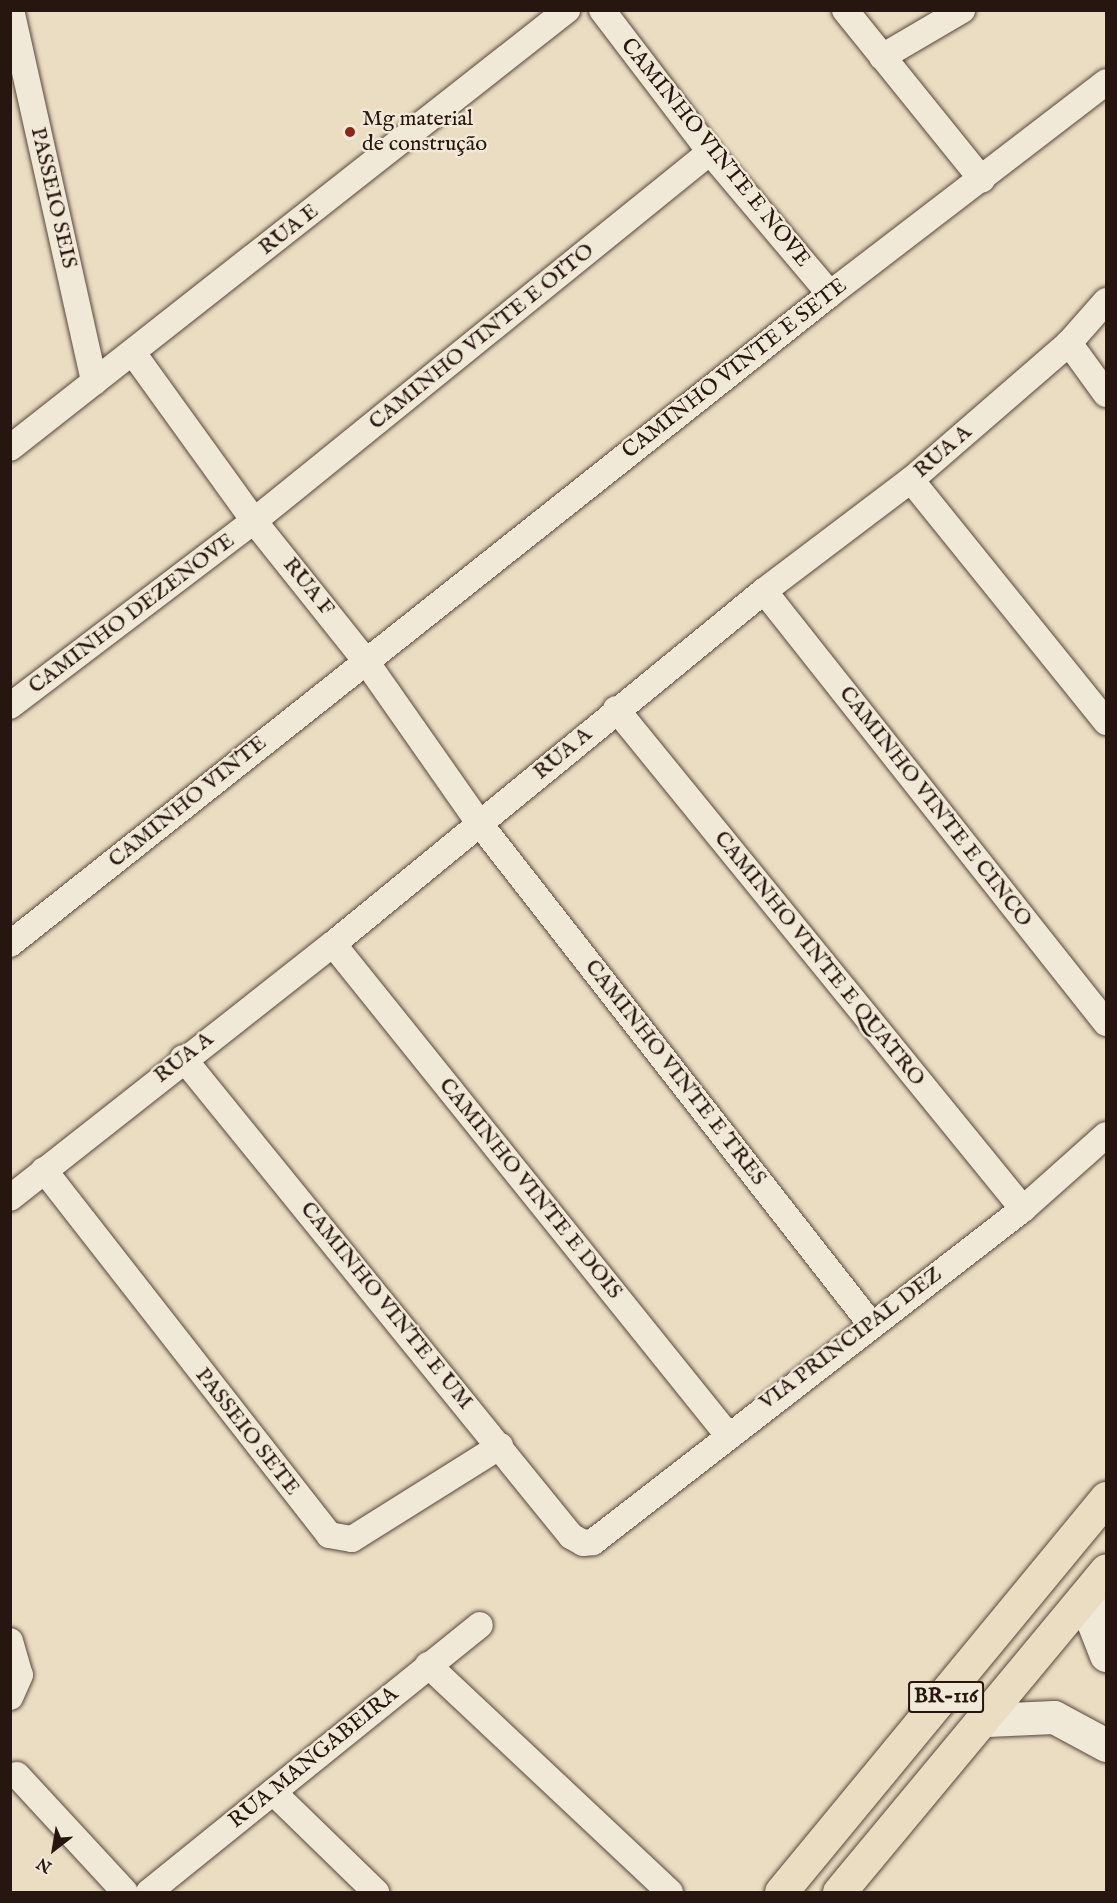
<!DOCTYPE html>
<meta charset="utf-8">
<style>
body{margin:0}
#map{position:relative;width:1117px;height:1903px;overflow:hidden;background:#eaddc2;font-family:"IM FELL English",serif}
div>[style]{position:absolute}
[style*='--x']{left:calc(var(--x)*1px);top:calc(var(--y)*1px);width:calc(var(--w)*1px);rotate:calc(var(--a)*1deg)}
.roads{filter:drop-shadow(0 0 2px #58473c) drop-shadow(0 0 2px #58473c)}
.street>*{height:26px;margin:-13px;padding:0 13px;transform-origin:13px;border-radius:13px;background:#f1e9d7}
.secondary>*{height:33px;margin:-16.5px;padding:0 16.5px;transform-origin:16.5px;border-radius:16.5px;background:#f1e9d7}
.highway>*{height:33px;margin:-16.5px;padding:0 16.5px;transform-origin:16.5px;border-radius:16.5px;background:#eaddc2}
.dots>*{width:16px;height:16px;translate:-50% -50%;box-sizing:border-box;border:3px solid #f1e9d7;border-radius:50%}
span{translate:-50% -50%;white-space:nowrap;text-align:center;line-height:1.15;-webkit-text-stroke:5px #f1e9d7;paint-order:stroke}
.shield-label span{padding:2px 4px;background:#f1e9d7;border:2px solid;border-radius:4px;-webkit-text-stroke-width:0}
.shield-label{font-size:21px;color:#27150f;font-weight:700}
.poi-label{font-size:22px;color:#27150f}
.left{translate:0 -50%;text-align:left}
.street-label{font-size:22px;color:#27150f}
.frame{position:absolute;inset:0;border:12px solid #27150f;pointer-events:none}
.north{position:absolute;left:24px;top:1819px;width:60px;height:60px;-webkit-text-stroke:4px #f1e9d7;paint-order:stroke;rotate:211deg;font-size:16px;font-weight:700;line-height:24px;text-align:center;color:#27150f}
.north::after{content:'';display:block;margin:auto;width:21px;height:27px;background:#27150f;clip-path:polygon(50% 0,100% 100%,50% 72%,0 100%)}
</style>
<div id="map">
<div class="roads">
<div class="street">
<div style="--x:602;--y:10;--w:178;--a:52.7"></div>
<div style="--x:710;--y:152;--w:186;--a:49.8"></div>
<div style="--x:845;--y:10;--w:218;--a:51.1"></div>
<div style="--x:12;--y:14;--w:377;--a:77.4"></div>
<div style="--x:882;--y:57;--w:93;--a:-30.4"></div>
<div style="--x:1069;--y:343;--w:63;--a:54"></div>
<div style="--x:133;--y:353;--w:207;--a:54.2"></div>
<div style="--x:254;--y:521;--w:178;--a:51.4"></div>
<div style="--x:365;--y:660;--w:200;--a:55"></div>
<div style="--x:480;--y:824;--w:633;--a:51.99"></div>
<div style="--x:10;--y:448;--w:709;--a:-38.18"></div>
<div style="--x:911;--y:480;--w:311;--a:51.1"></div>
<div style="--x:764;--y:591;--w:551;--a:51.63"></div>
<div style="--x:10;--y:706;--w:306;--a:-37.2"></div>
<div style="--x:254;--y:521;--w:587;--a:-38.98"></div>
<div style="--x:616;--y:709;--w:645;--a:50.85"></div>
<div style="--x:10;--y:944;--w:1046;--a:-38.4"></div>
<div style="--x:830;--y:294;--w:348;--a:-37.5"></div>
<div style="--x:333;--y:944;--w:629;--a:51.2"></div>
<div style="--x:183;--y:1058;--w:616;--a:50.93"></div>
<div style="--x:571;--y:1536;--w:14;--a:30"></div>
<div style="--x:583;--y:1543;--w:10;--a:-6"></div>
<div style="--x:593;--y:1542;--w:544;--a:-37.75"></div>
<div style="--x:1023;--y:1209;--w:111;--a:-41.7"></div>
<div style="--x:44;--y:1170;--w:463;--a:52"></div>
<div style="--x:329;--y:1535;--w:23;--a:10"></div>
<div style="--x:352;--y:1539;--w:175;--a:-32.1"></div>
<div style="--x:10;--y:1198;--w:411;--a:-38.2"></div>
<div style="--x:333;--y:944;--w:557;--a:-39.32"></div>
<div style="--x:764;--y:591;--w:184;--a:-37.1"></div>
<div style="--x:911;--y:480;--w:209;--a:-40.9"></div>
<div style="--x:1069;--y:343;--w:56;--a:-48.6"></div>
<div style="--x:10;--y:1641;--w:35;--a:74"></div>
<div style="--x:20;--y:1675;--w:24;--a:114"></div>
<div style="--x:428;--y:1665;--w:332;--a:43.2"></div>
<div style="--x:17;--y:1775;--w:159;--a:47.3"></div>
<div style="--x:273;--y:1792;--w:144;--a:44.2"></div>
<div style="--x:149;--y:1892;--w:425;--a:-38.9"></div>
</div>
<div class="secondary">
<div style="--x:1092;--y:1588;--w:29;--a:92"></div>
<div style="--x:1091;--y:1617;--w:41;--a:68.5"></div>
<div style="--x:987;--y:1720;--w:67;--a:-2.6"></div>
<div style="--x:1054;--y:1717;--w:59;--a:28.3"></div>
</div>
<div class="highway">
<div style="--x:781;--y:1892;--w:511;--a:-50.48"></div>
<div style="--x:839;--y:1892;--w:418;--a:-50.3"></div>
</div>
</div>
<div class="dots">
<div style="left:350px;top:132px;background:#8f2418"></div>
</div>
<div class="shield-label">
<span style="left:946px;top:1697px">BR-116</span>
</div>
<div class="poi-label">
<span class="left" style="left:362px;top:132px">Mg material<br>de construção</span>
</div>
<div class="street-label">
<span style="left:715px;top:153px;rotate:51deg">CAMINHO VINTE E NOVE</span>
<span style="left:53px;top:198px;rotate:77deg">PASSEIO SEIS</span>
<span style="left:289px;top:230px;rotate:-38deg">RUA E</span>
<span style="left:482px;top:337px;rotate:-39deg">CAMINHO VINTE E OITO</span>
<span style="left:735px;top:369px;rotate:-38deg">CAMINHO VINTE E SETE</span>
<span style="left:943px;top:452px;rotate:-41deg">RUA A</span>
<span style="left:308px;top:587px;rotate:51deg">RUA F</span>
<span style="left:132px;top:614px;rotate:-37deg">CAMINHO DEZENOVE</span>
<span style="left:563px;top:754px;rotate:-40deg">RUA A</span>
<span style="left:188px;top:802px;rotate:-39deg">CAMINHO VINTE</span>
<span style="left:935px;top:807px;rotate:52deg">CAMINHO VINTE E CINCO</span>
<span style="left:819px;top:959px;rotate:51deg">CAMINHO VINTE E QUATRO</span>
<span style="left:184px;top:1058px;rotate:-38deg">RUA A</span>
<span style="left:675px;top:1073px;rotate:52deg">CAMINHO VINTE E TRES</span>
<span style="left:530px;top:1189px;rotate:51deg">CAMINHO VINTE E DOIS</span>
<span style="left:386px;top:1306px;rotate:51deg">CAMINHO VINTE E UM</span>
<span style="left:851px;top:1339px;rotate:-37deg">VIA PRINCIPAL DEZ</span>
<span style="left:247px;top:1432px;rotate:52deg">PASSEIO SETE</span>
<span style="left:314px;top:1758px;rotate:-39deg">RUA MANGABEIRA</span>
</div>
<div class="frame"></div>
<div class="north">N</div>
</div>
